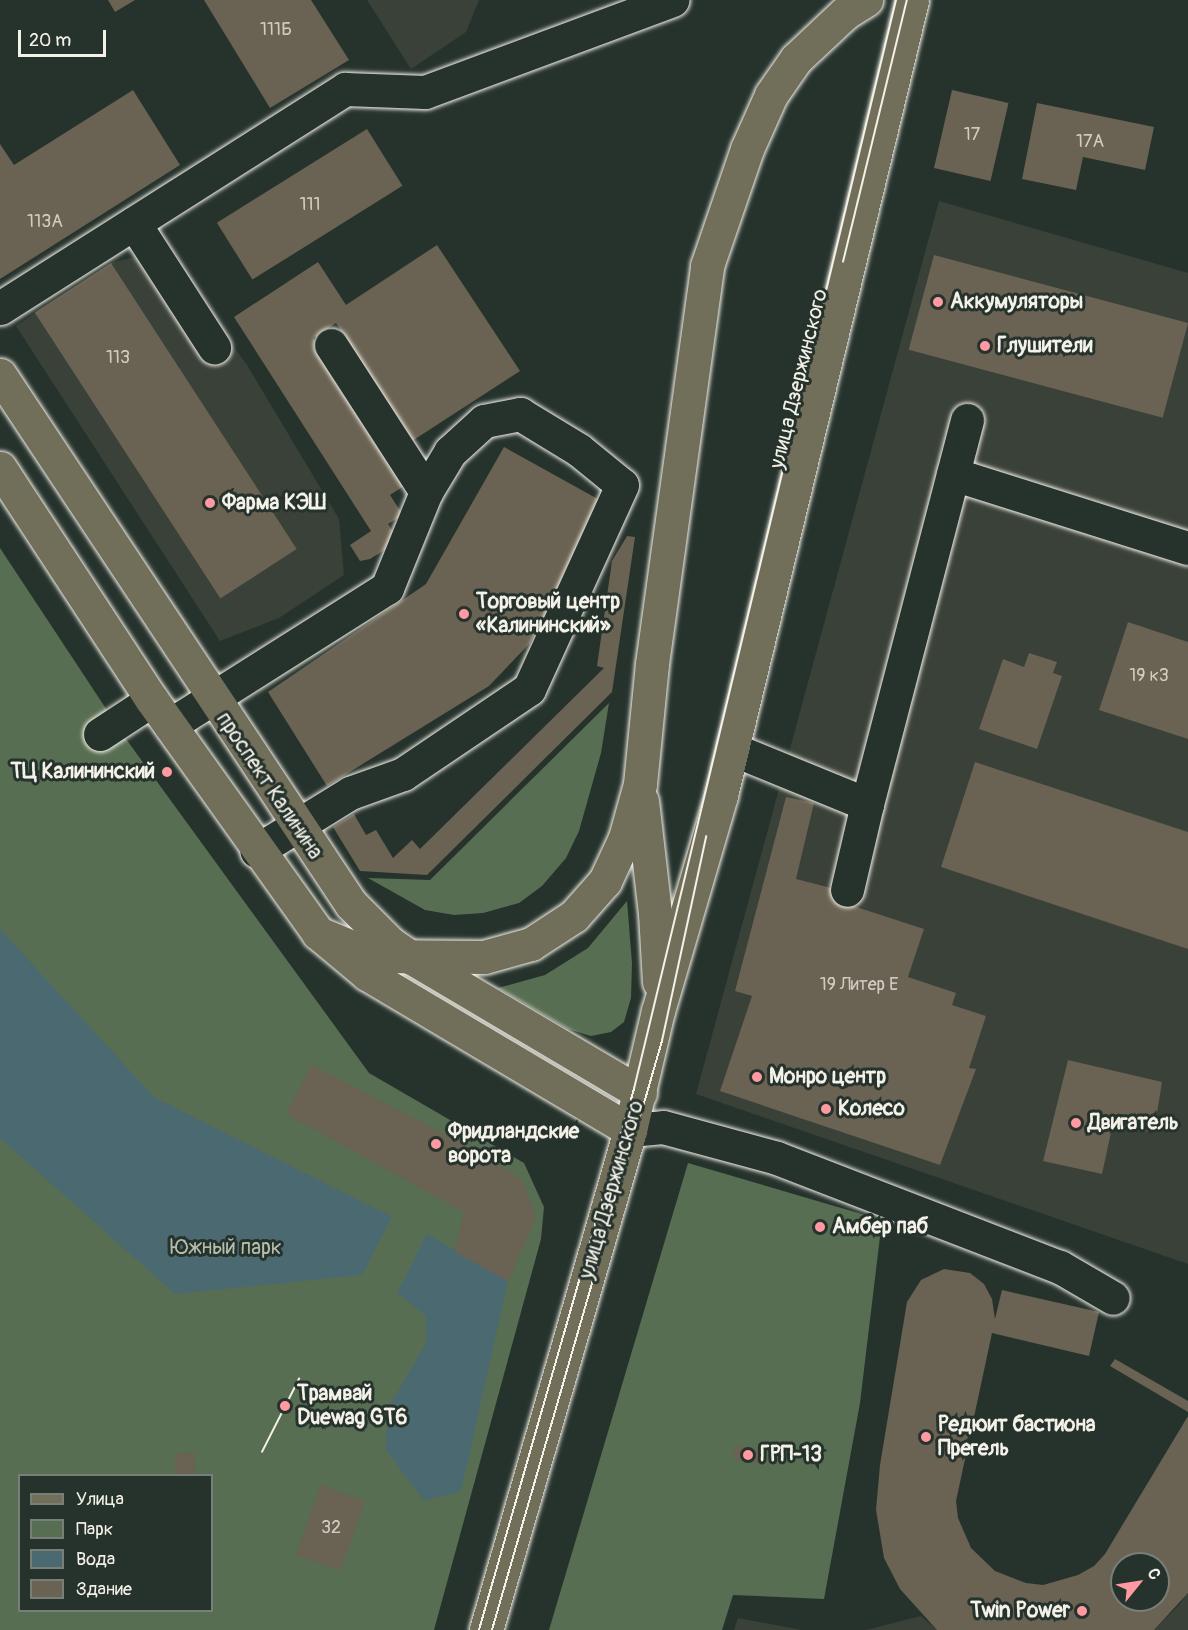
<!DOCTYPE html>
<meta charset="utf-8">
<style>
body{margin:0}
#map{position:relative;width:1188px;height:1630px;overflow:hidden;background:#26332d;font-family:Pangolin,sans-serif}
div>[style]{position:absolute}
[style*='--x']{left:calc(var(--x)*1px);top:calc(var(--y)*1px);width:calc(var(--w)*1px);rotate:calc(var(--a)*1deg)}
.built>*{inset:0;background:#3a4138}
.green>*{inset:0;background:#576e52}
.water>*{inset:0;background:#4b6971}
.building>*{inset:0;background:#6a6252;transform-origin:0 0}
.roads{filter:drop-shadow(0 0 2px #f4f1e8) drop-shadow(0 0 2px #f4f1e8)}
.minor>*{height:33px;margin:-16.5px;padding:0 16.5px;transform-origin:16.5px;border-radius:16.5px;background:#26332d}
.major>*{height:33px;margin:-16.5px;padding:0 16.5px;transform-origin:16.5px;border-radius:16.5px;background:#716e59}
.tram>*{height:1.5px;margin:-0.75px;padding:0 0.75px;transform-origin:0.75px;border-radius:0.75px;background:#f4f1e8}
.dots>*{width:16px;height:16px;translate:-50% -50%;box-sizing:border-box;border:3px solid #26332d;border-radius:50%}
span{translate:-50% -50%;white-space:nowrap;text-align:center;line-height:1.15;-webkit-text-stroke:6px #26332d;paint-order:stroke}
.number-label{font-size:18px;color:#d2cdc2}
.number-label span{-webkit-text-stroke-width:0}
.poi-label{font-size:21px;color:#f4f1e8;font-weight:700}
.left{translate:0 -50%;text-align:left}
.right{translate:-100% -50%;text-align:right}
.street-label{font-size:21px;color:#f4f1e8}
.park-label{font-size:21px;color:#b5bdac}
.legend{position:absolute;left:18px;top:1474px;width:195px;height:138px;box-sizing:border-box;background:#26332d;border:2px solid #787f78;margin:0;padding:8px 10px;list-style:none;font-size:18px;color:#f4f1e8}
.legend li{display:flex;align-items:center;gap:12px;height:30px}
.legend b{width:30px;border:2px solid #787f78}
.north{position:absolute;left:1110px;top:1552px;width:60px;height:60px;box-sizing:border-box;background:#26332d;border:2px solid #787f78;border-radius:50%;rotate:60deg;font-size:16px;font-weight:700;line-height:24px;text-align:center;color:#f4f1e8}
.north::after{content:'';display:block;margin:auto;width:21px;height:27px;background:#ff9aa2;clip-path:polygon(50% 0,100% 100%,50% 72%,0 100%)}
.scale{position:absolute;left:18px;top:30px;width:88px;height:27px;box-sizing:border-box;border:3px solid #f4f1e8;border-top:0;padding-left:8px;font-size:18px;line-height:21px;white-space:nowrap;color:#f4f1e8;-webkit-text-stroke:4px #26332d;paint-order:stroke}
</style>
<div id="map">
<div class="built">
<div style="clip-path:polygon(367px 0,479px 0,466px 32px,411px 69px)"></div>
<div style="clip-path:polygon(939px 201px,1188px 273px,1188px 1264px,696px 1094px)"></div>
<div style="clip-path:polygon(163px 250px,247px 365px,339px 519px,344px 575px,279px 618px,220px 641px,16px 326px,111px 263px)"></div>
<div style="clip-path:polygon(1188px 1593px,1188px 1630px,1154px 1630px,1179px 1605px)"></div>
<div style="clip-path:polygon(921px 1616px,937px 1630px,866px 1630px)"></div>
<div style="clip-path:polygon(738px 1618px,802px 1630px,734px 1630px)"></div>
</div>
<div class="green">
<div style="clip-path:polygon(evenodd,0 548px,126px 739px,369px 1073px,524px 1163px,544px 1207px,541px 1239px,434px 1630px,0 1630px,0 548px,20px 1476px,212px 1476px,212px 1610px,20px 1610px,20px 1476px)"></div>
<div style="clip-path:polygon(609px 703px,601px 753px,579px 831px,566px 858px,542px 886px,519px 903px,483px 913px,454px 915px,425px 910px,368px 878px,430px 880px)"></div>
<div style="clip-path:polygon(627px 901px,632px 963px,631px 998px,624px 1022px,611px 1032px,591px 1036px,568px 1029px,498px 988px,545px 975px,588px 948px)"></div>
<div style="clip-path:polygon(688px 1163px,882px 1220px,860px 1403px,824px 1599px,733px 1595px,722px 1630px,549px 1630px)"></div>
</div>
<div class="water">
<div style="clip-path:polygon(0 929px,154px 1097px,392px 1217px,362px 1275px,175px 1294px,0 1138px)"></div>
<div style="clip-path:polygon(427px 1234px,508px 1281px,461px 1491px,424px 1501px,386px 1450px,387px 1410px,426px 1343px,426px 1316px,397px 1293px)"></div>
</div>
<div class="building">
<div style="clip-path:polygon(108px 0,135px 0,115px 12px)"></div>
<div style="clip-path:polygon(204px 0,311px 0,349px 60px,270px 108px)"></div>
<div style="clip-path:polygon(133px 90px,180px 165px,0 279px,0 144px,14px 165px)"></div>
<div style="left:952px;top:90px;width:58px;height:80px;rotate:13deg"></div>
<div style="clip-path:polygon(1037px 103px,1154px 127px,1145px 170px,1083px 157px,1076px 190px,1022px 179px)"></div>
<div style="left:367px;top:129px;width:67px;height:177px;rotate:58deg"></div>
<div style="clip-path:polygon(437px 245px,520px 371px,412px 441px,336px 323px,313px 338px,407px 484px,390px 495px,403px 515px,388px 524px,399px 541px,370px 559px,360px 561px,350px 545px,371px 531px,234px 317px,318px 262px,346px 305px)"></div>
<div style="left:934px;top:255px;width:263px;height:98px;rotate:15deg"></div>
<div style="left:111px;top:263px;width:341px;height:91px;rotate:57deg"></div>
<div style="clip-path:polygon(504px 447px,605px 503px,530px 643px,489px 686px,327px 786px,268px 692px,426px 584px)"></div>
<div style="clip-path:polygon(627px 536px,635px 537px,612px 692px,427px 875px,360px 871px,333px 827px,354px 814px,366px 835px,376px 830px,393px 858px,412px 840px,420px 849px,604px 668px,597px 666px,612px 561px)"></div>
<div style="clip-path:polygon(1128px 622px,1188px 642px,1188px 739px,1099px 710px)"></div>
<div style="clip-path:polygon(1029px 653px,1057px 662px,1053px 673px,1062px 676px,1037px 749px,979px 729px,1003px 659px,1024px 667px)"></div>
<div style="clip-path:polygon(975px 762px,1188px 832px,1188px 949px,941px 867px)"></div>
<div style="clip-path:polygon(786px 797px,814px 803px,796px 879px,839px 890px,841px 902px,924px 929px,908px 977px,956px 993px,952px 1005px,986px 1016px,969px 1068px,976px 1069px,940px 1165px,720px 1091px,752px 996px,735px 991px)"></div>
<div style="clip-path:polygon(1068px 1060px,1162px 1082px,1154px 1132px,1112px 1128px,1102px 1174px,1043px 1161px)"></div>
<div style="clip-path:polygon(312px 1065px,488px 1157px,523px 1181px,536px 1217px,508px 1281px,455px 1252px,464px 1212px,286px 1114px)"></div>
<div style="clip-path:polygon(evenodd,944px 1269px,970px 1273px,984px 1284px,992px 1299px,995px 1319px,1002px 1290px,1099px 1312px,1089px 1356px,992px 1333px,956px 1501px,958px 1518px,971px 1548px,995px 1571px,1026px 1583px,1043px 1585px,1078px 1575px,1094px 1566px,1105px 1554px,1188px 1416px,1188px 1593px,1154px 1630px,937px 1630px,900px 1589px,884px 1558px,876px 1510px,880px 1465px,907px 1302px,921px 1280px,944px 1269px,1122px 1564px,1158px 1564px,1158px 1600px,1122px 1600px,1122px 1564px)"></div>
<div style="clip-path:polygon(1115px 1359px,1188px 1401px,1188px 1412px,1110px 1366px)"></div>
<div style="left:736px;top:1445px;width:26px;height:14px;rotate:11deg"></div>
<div style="left:194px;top:1452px;width:24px;height:20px;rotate:85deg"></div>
<div style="left:321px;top:1485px;width:47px;height:74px;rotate:20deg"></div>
</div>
<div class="roads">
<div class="minor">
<div style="--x:134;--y:223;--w:148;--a:57.2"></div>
<div style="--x:0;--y:308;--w:409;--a:-32.4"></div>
<div style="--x:345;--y:89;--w:80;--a:2.1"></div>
<div style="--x:425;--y:92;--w:264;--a:-20.4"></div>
<div style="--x:331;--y:345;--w:175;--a:57.1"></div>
<div style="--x:953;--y:474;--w:246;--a:17.5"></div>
<div style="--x:170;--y:725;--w:257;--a:-32.3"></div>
<div style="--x:387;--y:588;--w:104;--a:-67.9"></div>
<div style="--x:426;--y:492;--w:47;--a:-59"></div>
<div style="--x:450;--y:452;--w:46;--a:-42.4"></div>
<div style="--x:484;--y:421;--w:37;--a:-11"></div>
<div style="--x:520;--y:414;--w:69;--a:31.4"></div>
<div style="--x:579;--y:450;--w:55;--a:39.1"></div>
<div style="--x:622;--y:485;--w:224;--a:114.5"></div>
<div style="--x:529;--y:689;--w:152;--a:146"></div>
<div style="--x:403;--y:774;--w:56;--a:160.3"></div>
<div style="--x:350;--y:793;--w:110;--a:148.3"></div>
<div style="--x:100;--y:734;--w:62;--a:-33.2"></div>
<div style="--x:732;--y:749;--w:146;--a:22.2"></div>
<div style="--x:867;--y:804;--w:88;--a:103.1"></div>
<div style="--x:867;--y:804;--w:397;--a:-75.4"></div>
<div style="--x:630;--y:1130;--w:33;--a:-5"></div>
<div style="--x:663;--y:1127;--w:118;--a:15.2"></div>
<div style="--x:777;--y:1158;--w:303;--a:21.1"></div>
<div style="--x:1060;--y:1267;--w:61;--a:30.3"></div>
</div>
<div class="major">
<div style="--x:0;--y:375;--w:635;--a:56.44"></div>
<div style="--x:351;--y:904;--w:57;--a:45"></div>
<div style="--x:391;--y:944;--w:25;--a:34"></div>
<div style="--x:412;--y:958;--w:265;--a:30.6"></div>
<div style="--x:0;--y:468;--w:277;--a:56.8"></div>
<div style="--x:152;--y:700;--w:286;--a:54.5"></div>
<div style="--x:318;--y:933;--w:64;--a:39.9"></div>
<div style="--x:367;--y:974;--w:306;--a:30.7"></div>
<div style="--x:642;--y:801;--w:113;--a:83.4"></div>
<div style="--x:655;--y:913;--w:69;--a:86.7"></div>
<div style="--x:318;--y:933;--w:61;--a:22.3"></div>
<div style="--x:374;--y:956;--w:110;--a:0.5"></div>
<div style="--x:484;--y:957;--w:49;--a:-15.5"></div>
<div style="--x:531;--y:944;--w:51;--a:-33.1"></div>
<div style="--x:574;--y:916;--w:47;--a:-48.5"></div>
<div style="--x:605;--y:881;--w:47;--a:-65.1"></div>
<div style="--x:625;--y:838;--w:56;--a:-74.5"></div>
<div style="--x:640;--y:784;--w:121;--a:-84.3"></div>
<div style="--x:652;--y:664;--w:402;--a:-82.1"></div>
<div style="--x:707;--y:266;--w:124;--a:-71.1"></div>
<div style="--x:747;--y:149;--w:59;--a:-66"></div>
<div style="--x:771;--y:95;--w:44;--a:-55.2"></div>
<div style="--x:796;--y:59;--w:67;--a:-43.2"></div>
<div style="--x:845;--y:13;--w:25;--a:-32"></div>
<div style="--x:486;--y:1630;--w:520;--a:-73.93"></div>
<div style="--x:630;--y:1130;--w:122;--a:-76.8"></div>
<div style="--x:658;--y:1011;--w:225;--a:-73.7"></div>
<div style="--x:721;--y:795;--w:818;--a:-76.49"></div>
</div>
</div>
<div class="tram">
<div style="--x:843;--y:262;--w:270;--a:-76.3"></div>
<div style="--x:262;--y:1452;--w:82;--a:-63.1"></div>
<div style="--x:479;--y:1630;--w:563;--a:-74.01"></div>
<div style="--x:634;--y:1089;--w:1120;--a:-76.47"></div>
<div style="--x:492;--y:1630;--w:613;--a:-73.9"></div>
<div style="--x:662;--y:1041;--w:209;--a:-77.8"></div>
</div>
<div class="dots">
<div style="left:938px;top:302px;background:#ff9aa2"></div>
<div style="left:985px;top:346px;background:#ff9aa2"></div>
<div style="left:210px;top:503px;background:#ff9aa2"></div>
<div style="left:464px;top:614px;background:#ff9aa2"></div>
<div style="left:167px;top:772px;background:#ff9aa2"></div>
<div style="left:757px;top:1077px;background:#ff9aa2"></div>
<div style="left:826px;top:1109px;background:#ff9aa2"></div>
<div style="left:1076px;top:1123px;background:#ff9aa2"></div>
<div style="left:436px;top:1144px;background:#ff9aa2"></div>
<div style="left:820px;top:1227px;background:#ff9aa2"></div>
<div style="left:285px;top:1406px;background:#ff9aa2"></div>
<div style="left:926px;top:1437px;background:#ff9aa2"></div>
<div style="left:748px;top:1455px;background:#ff9aa2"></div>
<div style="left:1082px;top:1611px;background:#ff9aa2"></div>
</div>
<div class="number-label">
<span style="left:276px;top:30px">111Б</span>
<span style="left:972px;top:135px">17</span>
<span style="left:1090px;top:142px">17А</span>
<span style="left:310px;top:205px">111</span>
<span style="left:45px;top:222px">113А</span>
<span style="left:118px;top:358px">113</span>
<span style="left:1149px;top:676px">19 к3</span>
<span style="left:859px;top:985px">19 Литер Е</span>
<span style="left:331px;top:1528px">32</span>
</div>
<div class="poi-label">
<span class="left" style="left:950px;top:302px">Аккумуляторы</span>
<span class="left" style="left:997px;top:346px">Глушители</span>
<span class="left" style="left:222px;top:503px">Фарма КЭШ</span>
<span class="left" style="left:476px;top:614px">Торговый центр<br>«Калининский»</span>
<span class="right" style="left:155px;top:772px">ТЦ Калининский</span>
<span class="left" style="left:769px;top:1077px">Монро центр</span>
<span class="left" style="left:838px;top:1109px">Колесо</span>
<span class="left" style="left:1088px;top:1123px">Двигатель</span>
<span class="left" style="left:448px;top:1144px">Фридландские<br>ворота</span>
<span class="left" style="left:832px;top:1227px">Амбер паб</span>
<span class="left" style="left:297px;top:1406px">Трамвай<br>Duewag GT6</span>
<span class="left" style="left:938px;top:1437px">Редюит бастиона<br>Прегель</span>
<span class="left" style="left:760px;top:1455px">ГРП-13</span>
<span class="right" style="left:1070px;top:1611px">Twin Power</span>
</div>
<div class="street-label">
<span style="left:799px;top:379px;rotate:-76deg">улица Дзержинского</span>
<span style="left:269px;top:786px;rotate:56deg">проспект Калинина</span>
<span style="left:612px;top:1190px;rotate:-74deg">улица Дзержинского</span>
</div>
<div class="park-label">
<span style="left:226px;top:1248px">Южный парк</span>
</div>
<ul class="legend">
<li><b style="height:8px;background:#716e59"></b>Улица</li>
<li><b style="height:16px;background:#576e52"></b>Парк</li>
<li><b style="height:16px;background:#4b6971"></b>Вода</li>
<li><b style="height:16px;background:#6a6252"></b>Здание</li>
</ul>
<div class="north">С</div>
<div class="scale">20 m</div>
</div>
